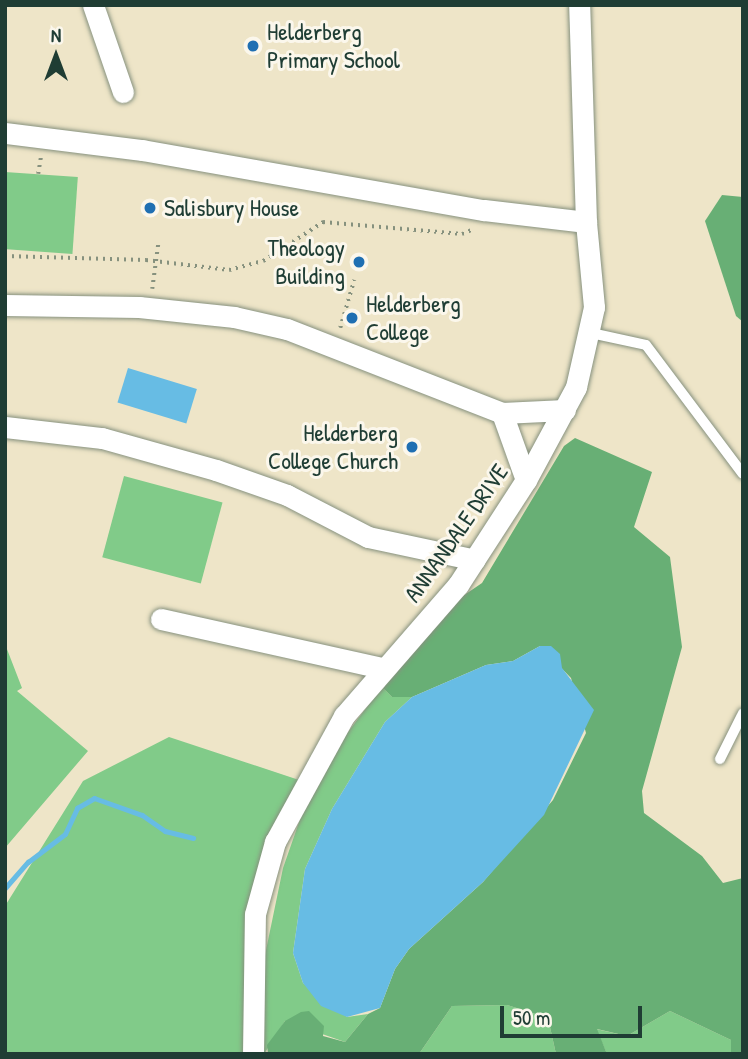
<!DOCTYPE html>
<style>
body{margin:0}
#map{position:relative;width:748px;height:1059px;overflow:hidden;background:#eee5c8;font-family:"Patrick Hand",sans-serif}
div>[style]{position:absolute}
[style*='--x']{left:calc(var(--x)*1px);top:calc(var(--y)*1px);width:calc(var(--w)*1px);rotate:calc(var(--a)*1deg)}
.green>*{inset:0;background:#81cb89;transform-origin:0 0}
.forest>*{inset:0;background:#68af75}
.water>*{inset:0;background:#67bce4;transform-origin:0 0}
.stream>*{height:5px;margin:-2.5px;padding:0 2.5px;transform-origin:2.5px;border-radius:2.5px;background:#67bce4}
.path>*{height:3.5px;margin-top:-1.75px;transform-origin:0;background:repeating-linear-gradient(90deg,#86917e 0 2px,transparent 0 7px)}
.roads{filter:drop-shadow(0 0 2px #86917e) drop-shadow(0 0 2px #86917e)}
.service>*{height:10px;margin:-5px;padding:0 5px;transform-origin:5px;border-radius:5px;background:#fff}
.minor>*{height:21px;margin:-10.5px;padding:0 10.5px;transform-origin:10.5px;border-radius:10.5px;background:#fff}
.dots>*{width:19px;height:19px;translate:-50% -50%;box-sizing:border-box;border:4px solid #fbf7ec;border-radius:50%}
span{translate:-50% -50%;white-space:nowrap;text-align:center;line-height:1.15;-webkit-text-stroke:6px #fbf7ec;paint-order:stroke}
.poi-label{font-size:24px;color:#1f3d34}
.left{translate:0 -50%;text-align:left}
.right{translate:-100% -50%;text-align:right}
.street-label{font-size:24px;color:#1f3d34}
.frame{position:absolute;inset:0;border:7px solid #1f3d34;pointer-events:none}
.north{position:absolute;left:21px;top:21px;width:70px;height:70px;-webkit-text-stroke:5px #fbf7ec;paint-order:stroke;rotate:0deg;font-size:19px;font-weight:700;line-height:28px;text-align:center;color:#1f3d34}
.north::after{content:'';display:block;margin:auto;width:24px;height:32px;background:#1f3d34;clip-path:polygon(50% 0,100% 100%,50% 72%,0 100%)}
.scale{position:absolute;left:500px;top:1006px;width:142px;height:32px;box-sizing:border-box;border:4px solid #1f3d34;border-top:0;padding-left:9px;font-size:21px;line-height:24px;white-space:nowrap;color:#1f3d34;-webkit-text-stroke:5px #fbf7ec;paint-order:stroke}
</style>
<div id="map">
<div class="green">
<div style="left:5px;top:172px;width:73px;height:77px;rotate:4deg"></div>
<div style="left:124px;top:476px;width:102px;height:84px;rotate:15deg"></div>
<div style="clip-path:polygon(5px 644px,22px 688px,17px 691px,88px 751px,5px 848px)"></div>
<div style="clip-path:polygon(382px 687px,392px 697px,412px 697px,385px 722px,332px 809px,305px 869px,293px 953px,303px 983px,347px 1017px,368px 1014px,345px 1042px,285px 1021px,264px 1054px,265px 955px,283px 868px,304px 808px,336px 748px)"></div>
<div style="clip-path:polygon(169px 737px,299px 780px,269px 837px,246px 1054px,5px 1054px,5px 906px,83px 781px)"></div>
<div style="clip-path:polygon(507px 1005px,548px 1018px,556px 1054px,419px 1054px,452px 1006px)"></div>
<div style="clip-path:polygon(670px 1011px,731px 1040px,731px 1054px,607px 1054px,596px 1029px,627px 1036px)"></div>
</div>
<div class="forest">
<div style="clip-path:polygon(722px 195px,743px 197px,743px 322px,736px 316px,705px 221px)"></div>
<div style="clip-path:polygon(575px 438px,652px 472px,634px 527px,670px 557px,682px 647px,642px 791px,644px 813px,702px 856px,723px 883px,743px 878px,743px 1054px,731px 1054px,731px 1040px,670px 1011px,627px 1036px,597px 1029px,607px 1054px,556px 1054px,548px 1018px,507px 1005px,452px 1006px,419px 1054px,268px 1054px,267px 1045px,285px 1021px,301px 1012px,309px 1011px,324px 1026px,323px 1036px,345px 1042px,368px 1014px,380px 1008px,395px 969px,409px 949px,483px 882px,553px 800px,586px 733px,571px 678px,540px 646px,513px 661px,486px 665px,412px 697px,392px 697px,382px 687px,432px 617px,482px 583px,564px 446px)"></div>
</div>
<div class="water">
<div style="left:128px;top:368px;width:72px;height:36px;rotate:17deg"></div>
<div style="clip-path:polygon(540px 646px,551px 646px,560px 654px,562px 668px,594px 710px,544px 815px,483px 882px,409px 949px,395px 969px,380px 1008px,347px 1017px,321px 1006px,303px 983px,293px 953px,305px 869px,332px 809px,385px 722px,412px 697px,486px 665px,513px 661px)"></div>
</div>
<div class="stream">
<div style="--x:5;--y:888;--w:35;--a:-49"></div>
<div style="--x:28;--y:862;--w:46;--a:-37.1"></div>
<div style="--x:65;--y:834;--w:29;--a:-65"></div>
<div style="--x:77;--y:808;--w:20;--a:-30"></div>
<div style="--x:94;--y:798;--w:51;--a:19.5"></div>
<div style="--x:142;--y:815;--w:28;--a:35"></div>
<div style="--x:165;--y:831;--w:29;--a:14"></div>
</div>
<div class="path">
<div style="--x:38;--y:174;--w:18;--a:-81"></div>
<div style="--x:5;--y:256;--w:141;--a:1.6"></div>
<div style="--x:146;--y:260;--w:84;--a:6.9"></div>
<div style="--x:229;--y:270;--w:35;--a:-15"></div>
<div style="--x:263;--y:261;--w:72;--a:-33"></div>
<div style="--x:323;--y:222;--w:140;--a:4.9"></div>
<div style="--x:462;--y:234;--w:13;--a:-23"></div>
<div style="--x:152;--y:289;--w:45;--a:-82.4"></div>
<div style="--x:340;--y:328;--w:50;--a:-73.7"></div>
</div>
<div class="roads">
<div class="service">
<div style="--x:591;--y:333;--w:56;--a:12.3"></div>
<div style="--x:646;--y:345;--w:161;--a:53.1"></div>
<div style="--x:720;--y:759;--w:51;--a:-63.4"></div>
</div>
<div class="minor">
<div style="--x:93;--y:5;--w:92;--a:71"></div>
<div style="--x:5;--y:133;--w:138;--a:7.1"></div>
<div style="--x:142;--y:150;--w:347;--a:10"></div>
<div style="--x:484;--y:210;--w:103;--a:6.7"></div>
<div style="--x:5;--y:305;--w:134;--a:0.9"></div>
<div style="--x:139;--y:307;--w:96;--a:6"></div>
<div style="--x:234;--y:317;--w:54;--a:12.8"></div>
<div style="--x:287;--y:329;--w:231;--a:21.3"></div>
<div style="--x:502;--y:413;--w:63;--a:-2.7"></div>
<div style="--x:502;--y:413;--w:71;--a:70.3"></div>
<div style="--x:5;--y:427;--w:98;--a:6.5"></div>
<div style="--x:102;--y:438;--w:118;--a:15.7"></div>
<div style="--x:216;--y:470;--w:75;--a:19.4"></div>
<div style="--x:287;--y:495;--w:91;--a:27.4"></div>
<div style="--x:368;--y:537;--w:109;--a:12.1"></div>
<div style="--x:161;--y:619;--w:226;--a:12.5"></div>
<div style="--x:253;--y:1054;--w:140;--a:-89.2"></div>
<div style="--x:255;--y:914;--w:75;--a:-74.5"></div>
<div style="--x:275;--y:842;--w:144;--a:-61.3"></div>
<div style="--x:344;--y:716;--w:174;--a:-49"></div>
<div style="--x:458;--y:585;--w:125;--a:-57.1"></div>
<div style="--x:526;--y:480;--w:106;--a:-61.7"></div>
<div style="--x:576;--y:387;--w:82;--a:-77.3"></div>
<div style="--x:594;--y:307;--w:85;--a:-95.4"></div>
<div style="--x:586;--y:222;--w:217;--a:-91.8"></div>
</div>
</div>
<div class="dots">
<div style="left:253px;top:46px;background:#1f6fb2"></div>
<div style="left:150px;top:208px;background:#1f6fb2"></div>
<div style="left:359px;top:262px;background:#1f6fb2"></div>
<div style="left:352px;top:318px;background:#1f6fb2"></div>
<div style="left:412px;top:447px;background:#1f6fb2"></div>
</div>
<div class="poi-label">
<span class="left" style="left:267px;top:46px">Helderberg<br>Primary School</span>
<span class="left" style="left:164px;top:208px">Salisbury House</span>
<span class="right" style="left:345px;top:262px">Theology<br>Building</span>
<span class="left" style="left:366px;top:318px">Helderberg<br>College</span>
<span class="right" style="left:398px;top:447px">Helderberg<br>College Church</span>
</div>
<div class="street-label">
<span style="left:456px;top:533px;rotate:-55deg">ANNANDALE DRIVE</span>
</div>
<div class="frame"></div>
<div class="north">N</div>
<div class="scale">50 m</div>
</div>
